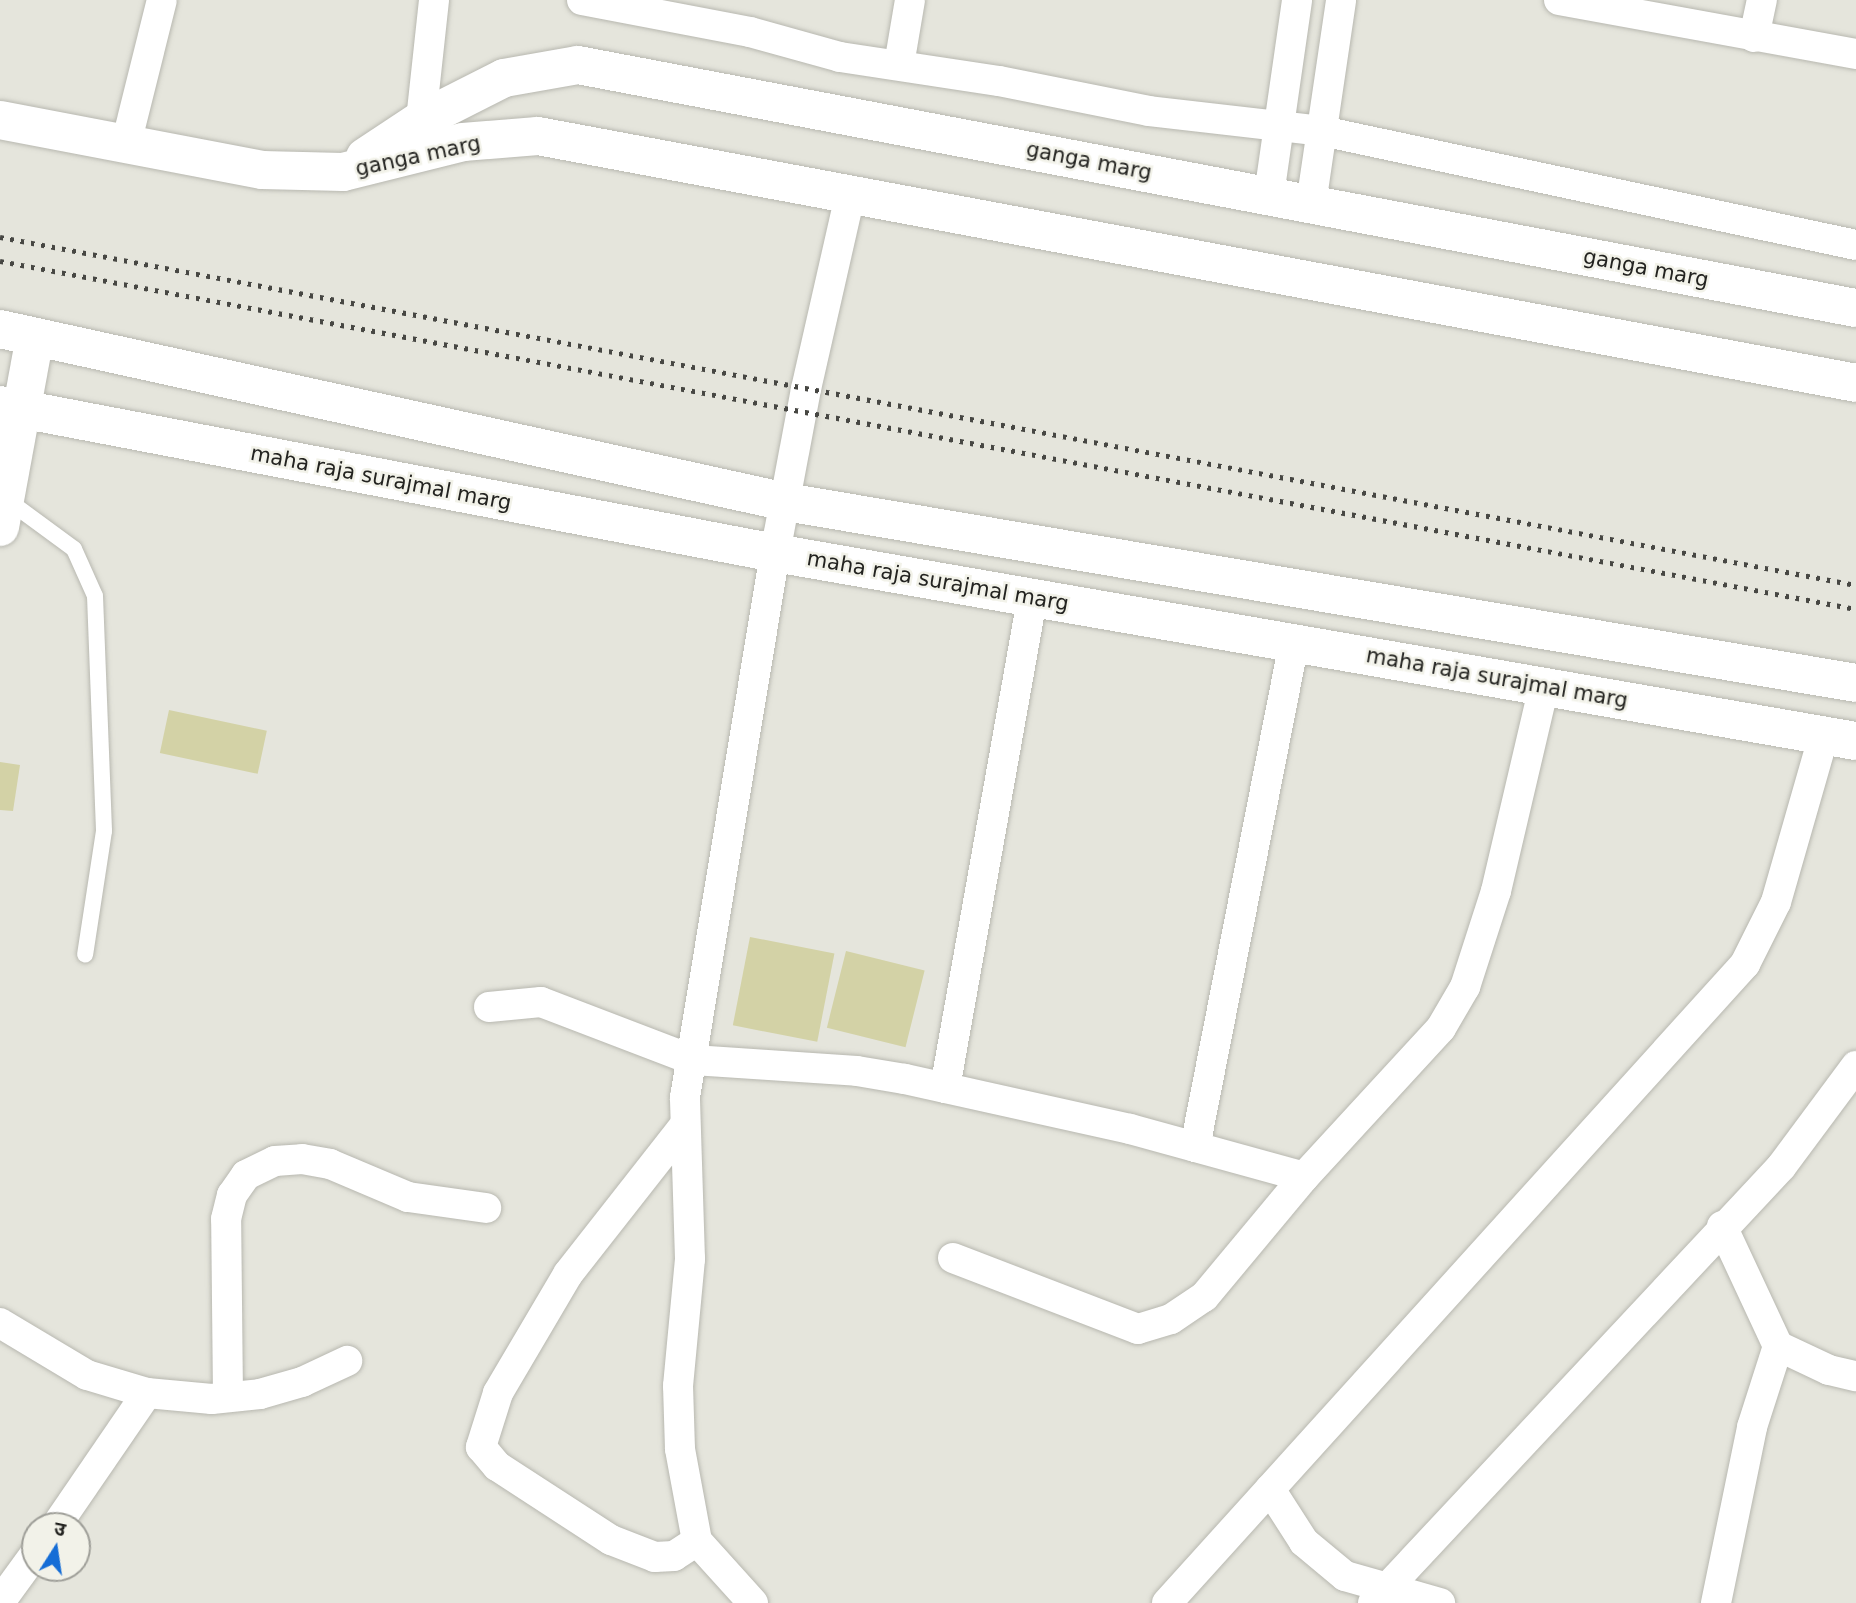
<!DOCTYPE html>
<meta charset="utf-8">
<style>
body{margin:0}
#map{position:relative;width:1856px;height:1603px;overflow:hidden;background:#e5e5dc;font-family:"DejaVu Sans","Noto Sans Devanagari",sans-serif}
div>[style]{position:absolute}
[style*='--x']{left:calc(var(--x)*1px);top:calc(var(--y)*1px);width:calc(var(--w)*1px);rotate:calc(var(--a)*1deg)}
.building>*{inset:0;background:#d3d2a6;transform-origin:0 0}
.roads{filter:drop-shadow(0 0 2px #b8b8b0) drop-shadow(0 0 2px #b8b8b0)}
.lane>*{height:16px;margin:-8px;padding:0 8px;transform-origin:8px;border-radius:8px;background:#fff}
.street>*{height:30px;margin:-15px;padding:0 15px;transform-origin:15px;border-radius:15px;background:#fff}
.secondary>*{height:38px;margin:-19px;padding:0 19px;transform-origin:19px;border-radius:19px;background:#fff}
.rail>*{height:5px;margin-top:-2.5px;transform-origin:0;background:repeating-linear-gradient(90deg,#474743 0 3.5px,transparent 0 10.5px)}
span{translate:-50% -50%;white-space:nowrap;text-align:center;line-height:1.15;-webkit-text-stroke:5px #f2f2e9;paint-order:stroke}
.street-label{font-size:21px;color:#232320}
.north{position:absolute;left:21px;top:1512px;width:70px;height:70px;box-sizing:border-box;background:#f2f2e9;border:2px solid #9f9f99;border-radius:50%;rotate:12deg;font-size:19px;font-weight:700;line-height:28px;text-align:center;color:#232320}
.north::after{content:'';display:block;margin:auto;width:24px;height:32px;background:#156dd6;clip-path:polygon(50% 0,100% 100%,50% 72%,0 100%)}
</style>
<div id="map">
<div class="building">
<div style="left:169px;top:710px;width:100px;height:44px;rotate:12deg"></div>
<div style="clip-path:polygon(0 762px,20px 765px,13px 811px,0 810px)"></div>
<div style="left:750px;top:937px;width:86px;height:90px;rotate:11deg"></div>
<div style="left:846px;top:951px;width:81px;height:79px;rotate:14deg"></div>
</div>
<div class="roads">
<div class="lane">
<div style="--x:6;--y:499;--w:84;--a:36.3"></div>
<div style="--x:74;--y:549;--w:51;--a:65.9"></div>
<div style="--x:95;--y:596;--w:235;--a:87.8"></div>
<div style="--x:104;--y:831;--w:125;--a:98.7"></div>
</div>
<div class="street">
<div style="--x:582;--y:0;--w:171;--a:10.8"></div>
<div style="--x:750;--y:32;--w:93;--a:15.5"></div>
<div style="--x:840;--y:57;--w:161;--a:8.6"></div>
<div style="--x:999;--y:81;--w:153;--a:11.3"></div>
<div style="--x:1149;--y:111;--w:174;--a:6.6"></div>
<div style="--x:1322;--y:131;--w:546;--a:12.05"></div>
<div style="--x:1559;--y:0;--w:302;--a:10.3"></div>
<div style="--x:1754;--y:37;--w:38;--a:-78"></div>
<div style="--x:899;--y:65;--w:66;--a:-80.4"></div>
<div style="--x:425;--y:137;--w:17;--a:-103"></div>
<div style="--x:421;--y:120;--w:121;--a:-83.8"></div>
<div style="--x:126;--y:144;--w:148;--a:-76"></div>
<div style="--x:1269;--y:195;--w:197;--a:-81.8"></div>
<div style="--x:1311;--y:204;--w:206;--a:-81.6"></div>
<div style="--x:489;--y:1007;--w:52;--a:-5.5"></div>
<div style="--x:541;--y:1002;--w:163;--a:20.9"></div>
<div style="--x:693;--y:1060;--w:164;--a:3.8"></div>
<div style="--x:857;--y:1071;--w:49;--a:9.5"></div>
<div style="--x:905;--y:1079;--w:230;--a:12.5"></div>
<div style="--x:1130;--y:1129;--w:180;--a:15.4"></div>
<div style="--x:945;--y:1088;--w:498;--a:-79.9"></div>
<div style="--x:684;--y:1126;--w:188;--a:128.1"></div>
<div style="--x:568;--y:1274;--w:138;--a:120.5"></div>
<div style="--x:498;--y:1393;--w:57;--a:107.5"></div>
<div style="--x:481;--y:1447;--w:25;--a:50"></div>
<div style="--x:497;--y:1466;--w:136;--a:33"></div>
<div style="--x:611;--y:1540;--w:47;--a:21.1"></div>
<div style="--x:655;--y:1557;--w:19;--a:-3"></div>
<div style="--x:674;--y:1556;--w:27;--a:-33"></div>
<div style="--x:1195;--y:1147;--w:514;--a:-78.89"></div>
<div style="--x:1722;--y:1226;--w:132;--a:65"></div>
<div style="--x:1778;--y:1346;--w:56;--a:25.2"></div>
<div style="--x:1829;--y:1370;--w:28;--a:13"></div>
<div style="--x:953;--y:1258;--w:198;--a:21"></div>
<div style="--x:1138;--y:1329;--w:34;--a:-17"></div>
<div style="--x:1171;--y:1319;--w:40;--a:-34"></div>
<div style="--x:1204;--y:1297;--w:156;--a:-50.2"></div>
<div style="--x:1304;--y:1177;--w:202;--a:-47.4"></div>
<div style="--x:1441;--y:1028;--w:48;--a:-59.7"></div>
<div style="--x:1465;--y:987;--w:101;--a:-72.1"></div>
<div style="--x:1496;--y:891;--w:210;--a:-76.8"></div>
<div style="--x:0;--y:1323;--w:101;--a:30.9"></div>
<div style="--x:87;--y:1375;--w:63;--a:16.7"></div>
<div style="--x:147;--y:1393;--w:65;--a:5.3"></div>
<div style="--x:212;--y:1399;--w:48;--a:-5.9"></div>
<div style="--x:260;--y:1394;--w:44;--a:-15.9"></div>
<div style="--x:302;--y:1382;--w:50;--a:-25"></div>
<div style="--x:228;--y:1397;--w:178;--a:-90.6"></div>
<div style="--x:226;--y:1219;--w:25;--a:-76"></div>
<div style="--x:232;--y:1195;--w:24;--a:-55"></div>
<div style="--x:246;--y:1175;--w:32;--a:-26"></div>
<div style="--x:275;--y:1161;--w:27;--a:-4"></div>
<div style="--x:302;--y:1159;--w:28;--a:10"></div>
<div style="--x:330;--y:1164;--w:85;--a:22.9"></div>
<div style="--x:408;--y:1197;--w:79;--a:8"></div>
<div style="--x:1270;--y:1489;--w:63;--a:57.3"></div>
<div style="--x:1304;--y:1542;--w:53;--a:39.7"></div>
<div style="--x:1345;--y:1576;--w:99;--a:15.9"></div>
<div style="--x:56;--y:1526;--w:161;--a:-55.6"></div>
<div style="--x:0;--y:1602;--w:59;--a:-53.9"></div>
<div style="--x:753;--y:1603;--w:84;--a:-132.1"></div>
<div style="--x:697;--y:1541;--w:94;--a:-100.5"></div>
<div style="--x:680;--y:1449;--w:63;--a:-91.8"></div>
<div style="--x:678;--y:1386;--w:128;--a:-84.6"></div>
<div style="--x:690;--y:1259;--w:162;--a:-91.8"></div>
<div style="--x:685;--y:1097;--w:551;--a:-80.61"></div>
<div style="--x:775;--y:553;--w:167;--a:-79.3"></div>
<div style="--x:806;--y:389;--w:199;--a:-77.2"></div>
<div style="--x:1167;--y:1603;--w:862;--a:-47.87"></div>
<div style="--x:1745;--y:964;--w:69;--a:-63.4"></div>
<div style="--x:1776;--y:902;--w:174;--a:-74"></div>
<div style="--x:1373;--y:1603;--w:597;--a:-46.9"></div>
<div style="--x:1781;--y:1167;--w:126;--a:-53.4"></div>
<div style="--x:1716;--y:1603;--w:180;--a:-78.4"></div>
<div style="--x:1752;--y:1427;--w:85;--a:-72.2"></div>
</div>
<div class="secondary">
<div style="--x:0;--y:120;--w:267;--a:10.8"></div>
<div style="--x:262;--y:170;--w:81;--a:1.4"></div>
<div style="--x:343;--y:172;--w:124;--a:-14"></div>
<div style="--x:463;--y:142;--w:75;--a:-4.6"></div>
<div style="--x:538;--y:136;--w:1341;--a:10.61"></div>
<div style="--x:365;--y:157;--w:67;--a:-33.5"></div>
<div style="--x:421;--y:120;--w:93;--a:-26.8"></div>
<div style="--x:504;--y:78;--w:75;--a:-10"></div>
<div style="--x:578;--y:65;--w:1301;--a:10.77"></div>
<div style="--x:0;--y:329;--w:805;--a:12.41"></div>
<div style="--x:786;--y:502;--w:1085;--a:9.6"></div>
<div style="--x:0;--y:405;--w:789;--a:10.81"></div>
<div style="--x:775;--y:553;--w:1097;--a:9.87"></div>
<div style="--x:0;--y:527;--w:193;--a:-79.6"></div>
</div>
</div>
<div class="rail">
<div style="--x:0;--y:237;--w:1888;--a:10.62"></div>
<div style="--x:0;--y:261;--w:1888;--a:10.62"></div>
</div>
<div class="street-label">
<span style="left:418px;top:156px;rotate:-12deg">ganga marg</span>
<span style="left:1089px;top:161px;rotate:11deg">ganga marg</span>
<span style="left:1646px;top:268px;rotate:11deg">ganga marg</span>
<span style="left:381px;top:478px;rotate:11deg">maha raja surajmal marg</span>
<span style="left:938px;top:581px;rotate:10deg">maha raja surajmal marg</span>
<span style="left:1497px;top:678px;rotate:10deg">maha raja surajmal marg</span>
</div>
<div class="north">उ</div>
</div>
